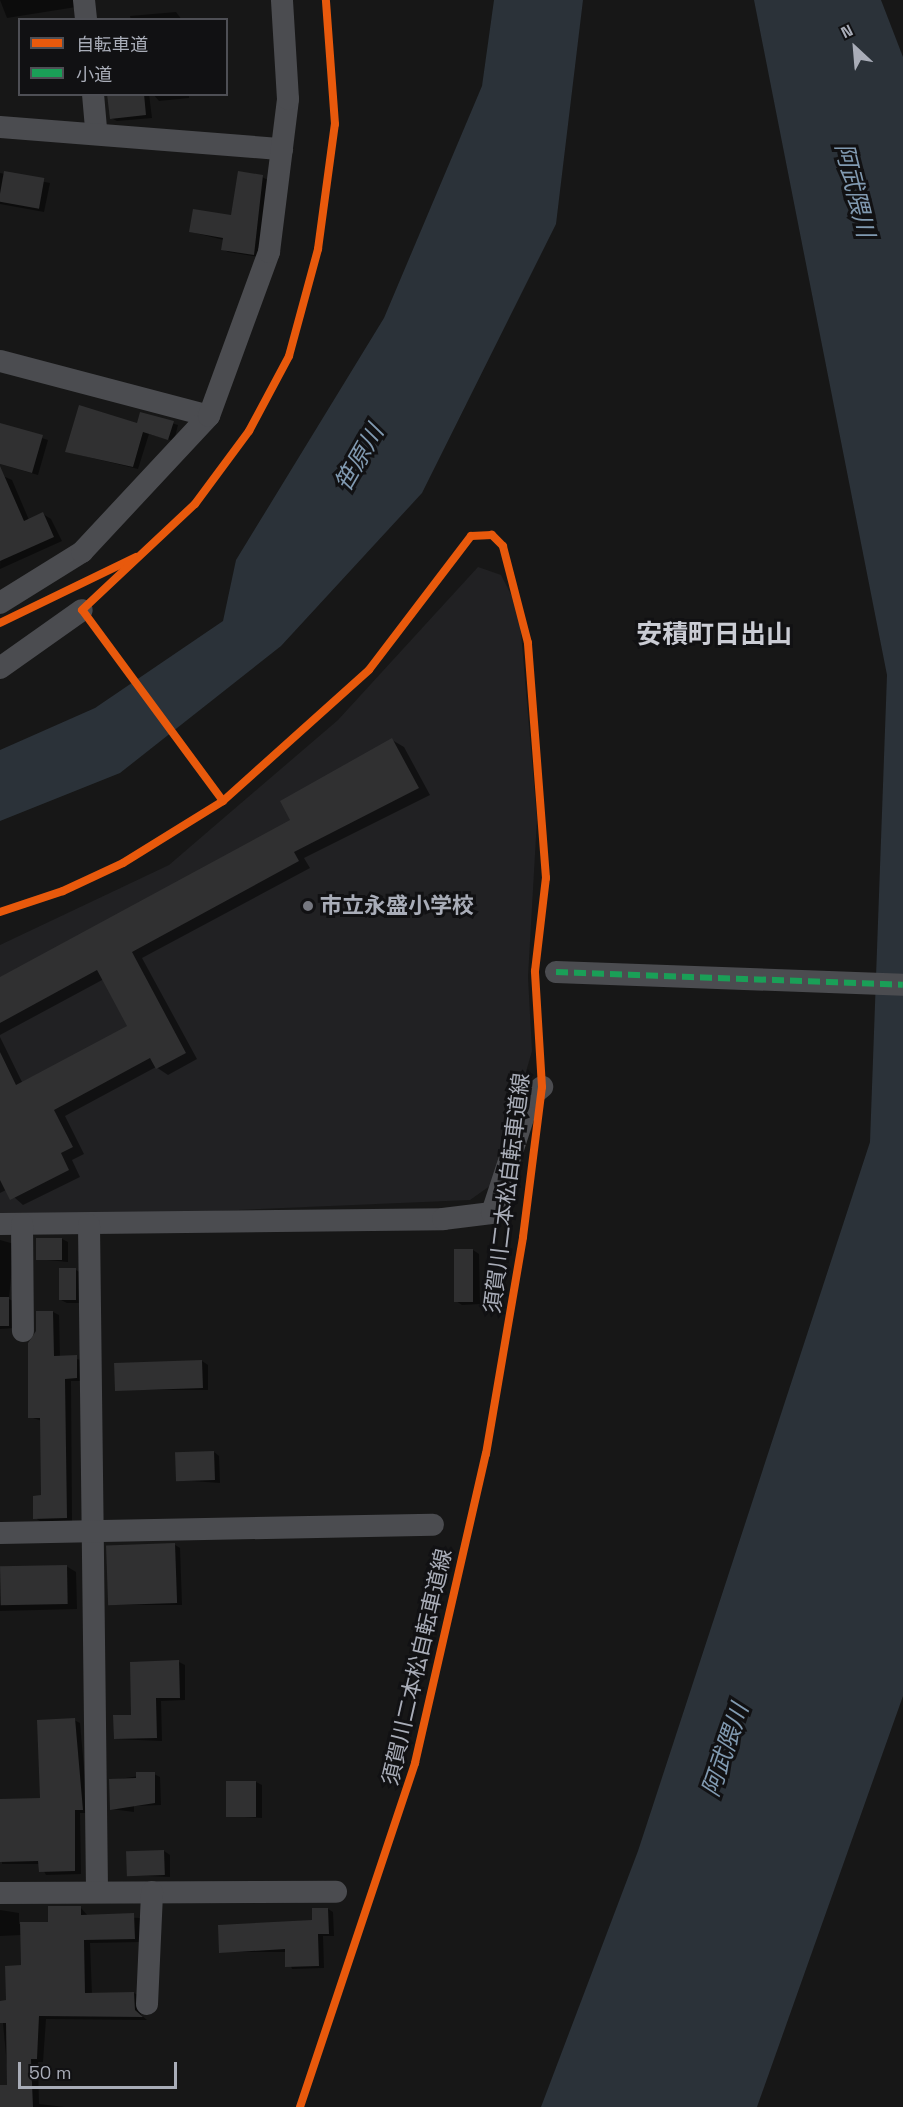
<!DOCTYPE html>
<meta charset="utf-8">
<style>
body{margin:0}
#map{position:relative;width:903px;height:2107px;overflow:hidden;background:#171717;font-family:"Space Grotesk","Noto Sans JP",sans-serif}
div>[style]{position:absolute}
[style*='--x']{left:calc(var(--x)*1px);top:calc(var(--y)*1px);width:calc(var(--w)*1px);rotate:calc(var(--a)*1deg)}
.built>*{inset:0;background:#212123}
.water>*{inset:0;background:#2b3239}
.shadow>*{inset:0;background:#0007}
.building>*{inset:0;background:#303031;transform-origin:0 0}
.minor>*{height:22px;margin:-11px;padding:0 11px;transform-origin:11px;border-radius:11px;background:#4b4c50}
.quiet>*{height:6px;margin-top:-3px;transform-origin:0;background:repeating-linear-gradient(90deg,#1a9f57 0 12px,transparent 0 18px)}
.cycleway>*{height:8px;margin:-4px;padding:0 4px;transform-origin:4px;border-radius:4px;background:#e8590c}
.dots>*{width:16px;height:16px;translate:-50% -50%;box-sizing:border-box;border:3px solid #111113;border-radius:50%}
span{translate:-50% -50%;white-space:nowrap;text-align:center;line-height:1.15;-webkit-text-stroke:6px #111113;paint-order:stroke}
.poi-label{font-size:22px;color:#a9adb8;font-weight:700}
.left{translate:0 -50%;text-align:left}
.street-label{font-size:22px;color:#a9adb8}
.water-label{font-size:24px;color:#819ab1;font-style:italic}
.quarter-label{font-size:26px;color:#caccd4;font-weight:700}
.legend{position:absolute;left:18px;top:18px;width:210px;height:78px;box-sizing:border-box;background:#111113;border:2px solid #4e4f55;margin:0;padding:8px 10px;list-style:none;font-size:18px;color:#a9adb8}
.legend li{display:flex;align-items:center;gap:12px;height:30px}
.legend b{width:30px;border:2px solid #4e4f55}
.north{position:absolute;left:825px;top:18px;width:60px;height:60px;-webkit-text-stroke:4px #111113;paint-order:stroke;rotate:334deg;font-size:16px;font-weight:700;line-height:24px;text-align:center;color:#a9adb8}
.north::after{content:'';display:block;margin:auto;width:21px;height:27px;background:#a9adb8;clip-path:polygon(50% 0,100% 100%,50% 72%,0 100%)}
.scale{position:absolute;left:18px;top:2062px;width:159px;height:27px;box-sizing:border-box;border:3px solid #a9adb8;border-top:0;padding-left:8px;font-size:18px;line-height:21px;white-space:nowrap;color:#a9adb8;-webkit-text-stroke:4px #111113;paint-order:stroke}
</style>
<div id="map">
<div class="built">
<div style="clip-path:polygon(478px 567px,501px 575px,519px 610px,537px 819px,528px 977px,532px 1051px,494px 1183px,470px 1200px,122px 1215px,0 1213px,0 945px,169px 865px,338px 720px)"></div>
</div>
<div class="water">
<div style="clip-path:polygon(494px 0,583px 0,556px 224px,422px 493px,281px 646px,120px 773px,0 821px,0 750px,95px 708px,223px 621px,236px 560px,384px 318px,482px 86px)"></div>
<div style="clip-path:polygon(754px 0,881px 0,903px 57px,903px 1696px,757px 2107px,541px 2107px,638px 1851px,870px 1142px,887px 675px)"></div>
</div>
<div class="shadow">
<div style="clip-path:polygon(0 0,76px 0,76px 7px,7px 18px)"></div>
<div style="clip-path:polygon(176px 12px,182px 20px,131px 20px,130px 16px)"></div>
<div style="clip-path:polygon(109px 94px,149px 94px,152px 118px,117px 121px,111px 118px)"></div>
<div style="clip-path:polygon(153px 94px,189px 94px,189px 98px,159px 101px)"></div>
<div style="clip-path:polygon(0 173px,50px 183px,44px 212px,0 204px)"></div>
<div style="clip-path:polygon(262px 177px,268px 180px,259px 257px,228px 252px,223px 249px,224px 240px,191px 232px,232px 217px)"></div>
<div style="clip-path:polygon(141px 414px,178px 425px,174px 441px,149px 434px,138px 469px,67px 452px,138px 424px)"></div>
<div style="clip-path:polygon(0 425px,48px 440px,38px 475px,0 464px)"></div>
<div style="clip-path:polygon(3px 476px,12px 480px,29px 520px,43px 514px,51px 519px,62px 541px,0 569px)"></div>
<div style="clip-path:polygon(392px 740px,404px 747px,430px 795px,304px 858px,310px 868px,142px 958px,197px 1059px,168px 1075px,156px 1067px,65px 1116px,84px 1154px,72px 1160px,80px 1177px,23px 1205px,6px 1190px,0 1193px,0 1037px,23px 1084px,129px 1026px,104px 979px,0 1035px,0 979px,292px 821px)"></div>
<div style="clip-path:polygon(62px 1239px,68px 1242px,68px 1262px,37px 1259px)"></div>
<div style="clip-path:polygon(0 1240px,14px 1244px,9px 1299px,15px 1302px,15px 1328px,0 1329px)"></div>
<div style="clip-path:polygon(473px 1250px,479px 1254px,480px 1304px,462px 1305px,456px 1301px)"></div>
<div style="clip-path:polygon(76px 1270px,81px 1273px,82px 1303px,67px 1303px,61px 1300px)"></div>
<div style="clip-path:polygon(53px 1312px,59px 1315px,60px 1357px,83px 1360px,83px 1381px,71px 1381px,72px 1521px,40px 1521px,35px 1518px,43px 1497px,42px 1421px,30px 1417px)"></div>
<div style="clip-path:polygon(202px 1361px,208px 1365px,208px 1390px,116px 1390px)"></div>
<div style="clip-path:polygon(214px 1452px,219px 1456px,220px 1483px,178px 1480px)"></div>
<div style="clip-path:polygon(175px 1545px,180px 1548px,182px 1605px,109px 1605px)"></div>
<div style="clip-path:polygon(66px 1566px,76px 1572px,77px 1609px,0 1611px,0 1568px)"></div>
<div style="clip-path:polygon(179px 1662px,185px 1665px,185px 1700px,161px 1701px,162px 1741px,115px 1739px)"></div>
<div style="clip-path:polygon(74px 1720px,80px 1723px,88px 1813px,80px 1813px,81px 1874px,46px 1875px,40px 1864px,2px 1864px,0 1800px,42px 1800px)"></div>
<div style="clip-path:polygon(154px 1774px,160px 1777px,161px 1805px,134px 1806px,134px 1812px,111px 1809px,111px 1780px)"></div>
<div style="clip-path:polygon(256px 1782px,262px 1785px,262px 1818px,229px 1816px)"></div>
<div style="clip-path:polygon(164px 1851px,170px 1855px,170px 1877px,127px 1875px)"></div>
<div style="clip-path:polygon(81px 1908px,88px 1916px,141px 1918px,141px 1942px,90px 1943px,92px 1995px,134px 1993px,141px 1997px,141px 2015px,147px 2020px,46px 2019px,43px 2062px,38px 2062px,39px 2104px,65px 2107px,0 2107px,0 2087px,9px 2087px,1px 2002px,7px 2002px,22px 1967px,21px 1935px,0 1936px,0 1910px,19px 1913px,19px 1924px,49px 1923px)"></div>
<div style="clip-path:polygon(328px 1909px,333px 1912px,334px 1936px,323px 1936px,324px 1968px,292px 1969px,286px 1952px,220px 1952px,314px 1921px)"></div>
</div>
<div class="building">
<div style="clip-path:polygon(107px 94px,144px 94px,146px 115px,110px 119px)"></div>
<div style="left:4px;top:171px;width:41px;height:31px;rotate:10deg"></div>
<div style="clip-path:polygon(238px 171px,263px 175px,254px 255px,221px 250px,223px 238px,189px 232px,193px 209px,231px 215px)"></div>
<div style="clip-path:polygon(79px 405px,137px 423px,140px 412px,174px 421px,168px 440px,143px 432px,133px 467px,65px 452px)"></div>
<div style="clip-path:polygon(0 423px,43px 435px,32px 473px,0 464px)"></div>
<div style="clip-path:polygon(0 466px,24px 521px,43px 512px,54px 537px,0 561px)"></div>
<div style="clip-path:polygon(392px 738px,419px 788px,294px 852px,299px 861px,132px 952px,186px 1053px,156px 1069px,150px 1058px,54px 1110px,73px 1147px,61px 1153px,69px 1170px,10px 1200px,0 1180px,0 1052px,16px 1085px,127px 1026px,97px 970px,0 1023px,0 977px,290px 820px,280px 801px)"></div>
<div style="left:36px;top:1238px;width:26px;height:22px"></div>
<div style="left:454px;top:1249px;width:19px;height:53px"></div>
<div style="left:76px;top:1268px;width:32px;height:17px;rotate:90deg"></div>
<div style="left:9px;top:1297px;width:29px;height:9px;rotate:90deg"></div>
<div style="clip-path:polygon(36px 1311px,53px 1311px,54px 1356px,77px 1355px,77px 1378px,65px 1379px,67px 1518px,33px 1519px,33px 1496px,41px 1495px,40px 1418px,28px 1418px,28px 1343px,36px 1331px)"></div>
<div style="left:202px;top:1360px;width:28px;height:88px;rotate:88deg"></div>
<div style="left:214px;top:1451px;width:29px;height:39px;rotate:88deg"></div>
<div style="left:175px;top:1543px;width:60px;height:69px;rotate:88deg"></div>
<div style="left:67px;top:1565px;width:39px;height:67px;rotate:89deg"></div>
<div style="clip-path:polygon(179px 1660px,180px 1698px,156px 1698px,157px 1738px,114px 1739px,113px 1715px,131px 1715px,130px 1662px)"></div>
<div style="clip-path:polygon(75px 1718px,83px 1810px,75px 1810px,75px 1871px,39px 1872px,38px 1861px,0 1862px,0 1799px,40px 1798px,37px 1720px)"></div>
<div style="clip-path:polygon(136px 1772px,155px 1772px,155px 1803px,110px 1810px,109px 1779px,136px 1778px)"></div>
<div style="left:226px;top:1781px;width:30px;height:36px"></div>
<div style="left:164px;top:1850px;width:25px;height:38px;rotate:88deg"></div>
<div style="clip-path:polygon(48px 1906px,81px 1906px,81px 1915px,134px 1913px,135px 1939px,84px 1940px,85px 1993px,134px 1992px,135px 2010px,143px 2017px,39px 2016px,37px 2059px,31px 2059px,33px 2107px,0 2107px,0 2085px,7px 2085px,6px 2023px,0 2023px,0 2001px,6px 2000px,5px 1966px,21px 1965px,20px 1922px,48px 1922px)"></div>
<div style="clip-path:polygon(312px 1908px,328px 1908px,329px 1934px,318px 1934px,319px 1966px,285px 1967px,285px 1949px,219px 1953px,218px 1925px,312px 1920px)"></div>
</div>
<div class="minor">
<div style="--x:84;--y:0;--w:20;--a:84"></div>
<div style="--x:93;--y:94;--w:38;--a:85"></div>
<div style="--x:0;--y:127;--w:283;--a:4.5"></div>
<div style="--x:0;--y:361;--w:216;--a:14.7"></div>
<div style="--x:0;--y:603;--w:97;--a:-31.9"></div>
<div style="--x:82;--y:552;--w:186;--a:-47"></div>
<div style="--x:209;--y:416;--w:175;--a:-69.9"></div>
<div style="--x:269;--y:252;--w:154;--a:-82.9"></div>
<div style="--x:288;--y:99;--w:99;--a:-93.5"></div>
<div style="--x:0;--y:668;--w:100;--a:-35.3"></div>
<div style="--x:556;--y:972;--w:347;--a:2.1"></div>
<div style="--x:0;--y:1224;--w:443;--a:-0.6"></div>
<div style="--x:443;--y:1219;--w:49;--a:-7"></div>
<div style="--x:492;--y:1213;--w:122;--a:-71.9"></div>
<div style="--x:530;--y:1097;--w:16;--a:-40"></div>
<div style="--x:22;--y:1224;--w:107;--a:89.5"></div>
<div style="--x:89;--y:1225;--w:667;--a:89.31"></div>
<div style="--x:0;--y:1533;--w:433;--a:-1.1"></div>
<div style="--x:0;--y:1893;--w:336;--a:-0.2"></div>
<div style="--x:147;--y:2004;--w:112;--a:-87.4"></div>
</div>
<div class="quiet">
<div style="--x:556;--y:972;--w:347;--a:2.1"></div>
</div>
<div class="cycleway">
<div style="--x:0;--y:623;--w:151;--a:-25.9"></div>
<div style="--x:0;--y:912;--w:66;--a:-18.4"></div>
<div style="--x:63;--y:891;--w:66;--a:-25"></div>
<div style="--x:123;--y:863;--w:118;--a:-31.8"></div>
<div style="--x:300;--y:2107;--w:363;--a:-71.5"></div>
<div style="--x:415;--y:1763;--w:317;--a:-77.1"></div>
<div style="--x:486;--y:1454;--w:220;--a:-80.3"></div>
<div style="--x:523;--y:1237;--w:151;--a:-82.8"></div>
<div style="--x:542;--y:1087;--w:116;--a:-93.5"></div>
<div style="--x:535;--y:971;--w:94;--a:-83.3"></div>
<div style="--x:546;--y:878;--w:236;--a:-94.4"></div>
<div style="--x:528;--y:643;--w:100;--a:-104.5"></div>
<div style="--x:503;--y:546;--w:16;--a:-135"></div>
<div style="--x:492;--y:535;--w:21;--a:177"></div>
<div style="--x:471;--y:536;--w:168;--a:127.3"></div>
<div style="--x:369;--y:670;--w:196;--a:138.1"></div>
<div style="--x:223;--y:801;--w:237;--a:-126.4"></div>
<div style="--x:82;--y:610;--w:155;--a:-43.2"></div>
<div style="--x:195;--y:504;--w:91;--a:-53.5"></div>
<div style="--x:249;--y:431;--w:85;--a:-61.9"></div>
<div style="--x:289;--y:356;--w:111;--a:-74.8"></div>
<div style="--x:318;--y:249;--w:126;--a:-82.3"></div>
<div style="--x:335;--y:124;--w:124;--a:-94.2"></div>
</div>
<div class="dots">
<div style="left:308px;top:906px;background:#767880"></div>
</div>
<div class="poi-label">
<span class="left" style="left:320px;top:906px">市立永盛小学校</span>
</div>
<div class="street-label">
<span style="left:507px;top:1193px;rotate:-83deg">須賀川二本松自転車道線</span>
<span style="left:417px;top:1667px;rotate:-77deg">須賀川二本松自転車道線</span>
</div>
<div class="water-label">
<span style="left:855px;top:190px;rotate:76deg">阿武隈川</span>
<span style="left:359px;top:458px;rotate:-60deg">笹原川</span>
<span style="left:725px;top:1750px;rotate:-71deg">阿武隈川</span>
</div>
<div class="quarter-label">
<span style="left:714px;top:635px">安積町日出山</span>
</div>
<ul class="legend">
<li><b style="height:8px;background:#e8590c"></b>自転車道</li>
<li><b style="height:8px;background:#1a9f57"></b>小道</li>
</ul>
<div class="north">N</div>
<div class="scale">50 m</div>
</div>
